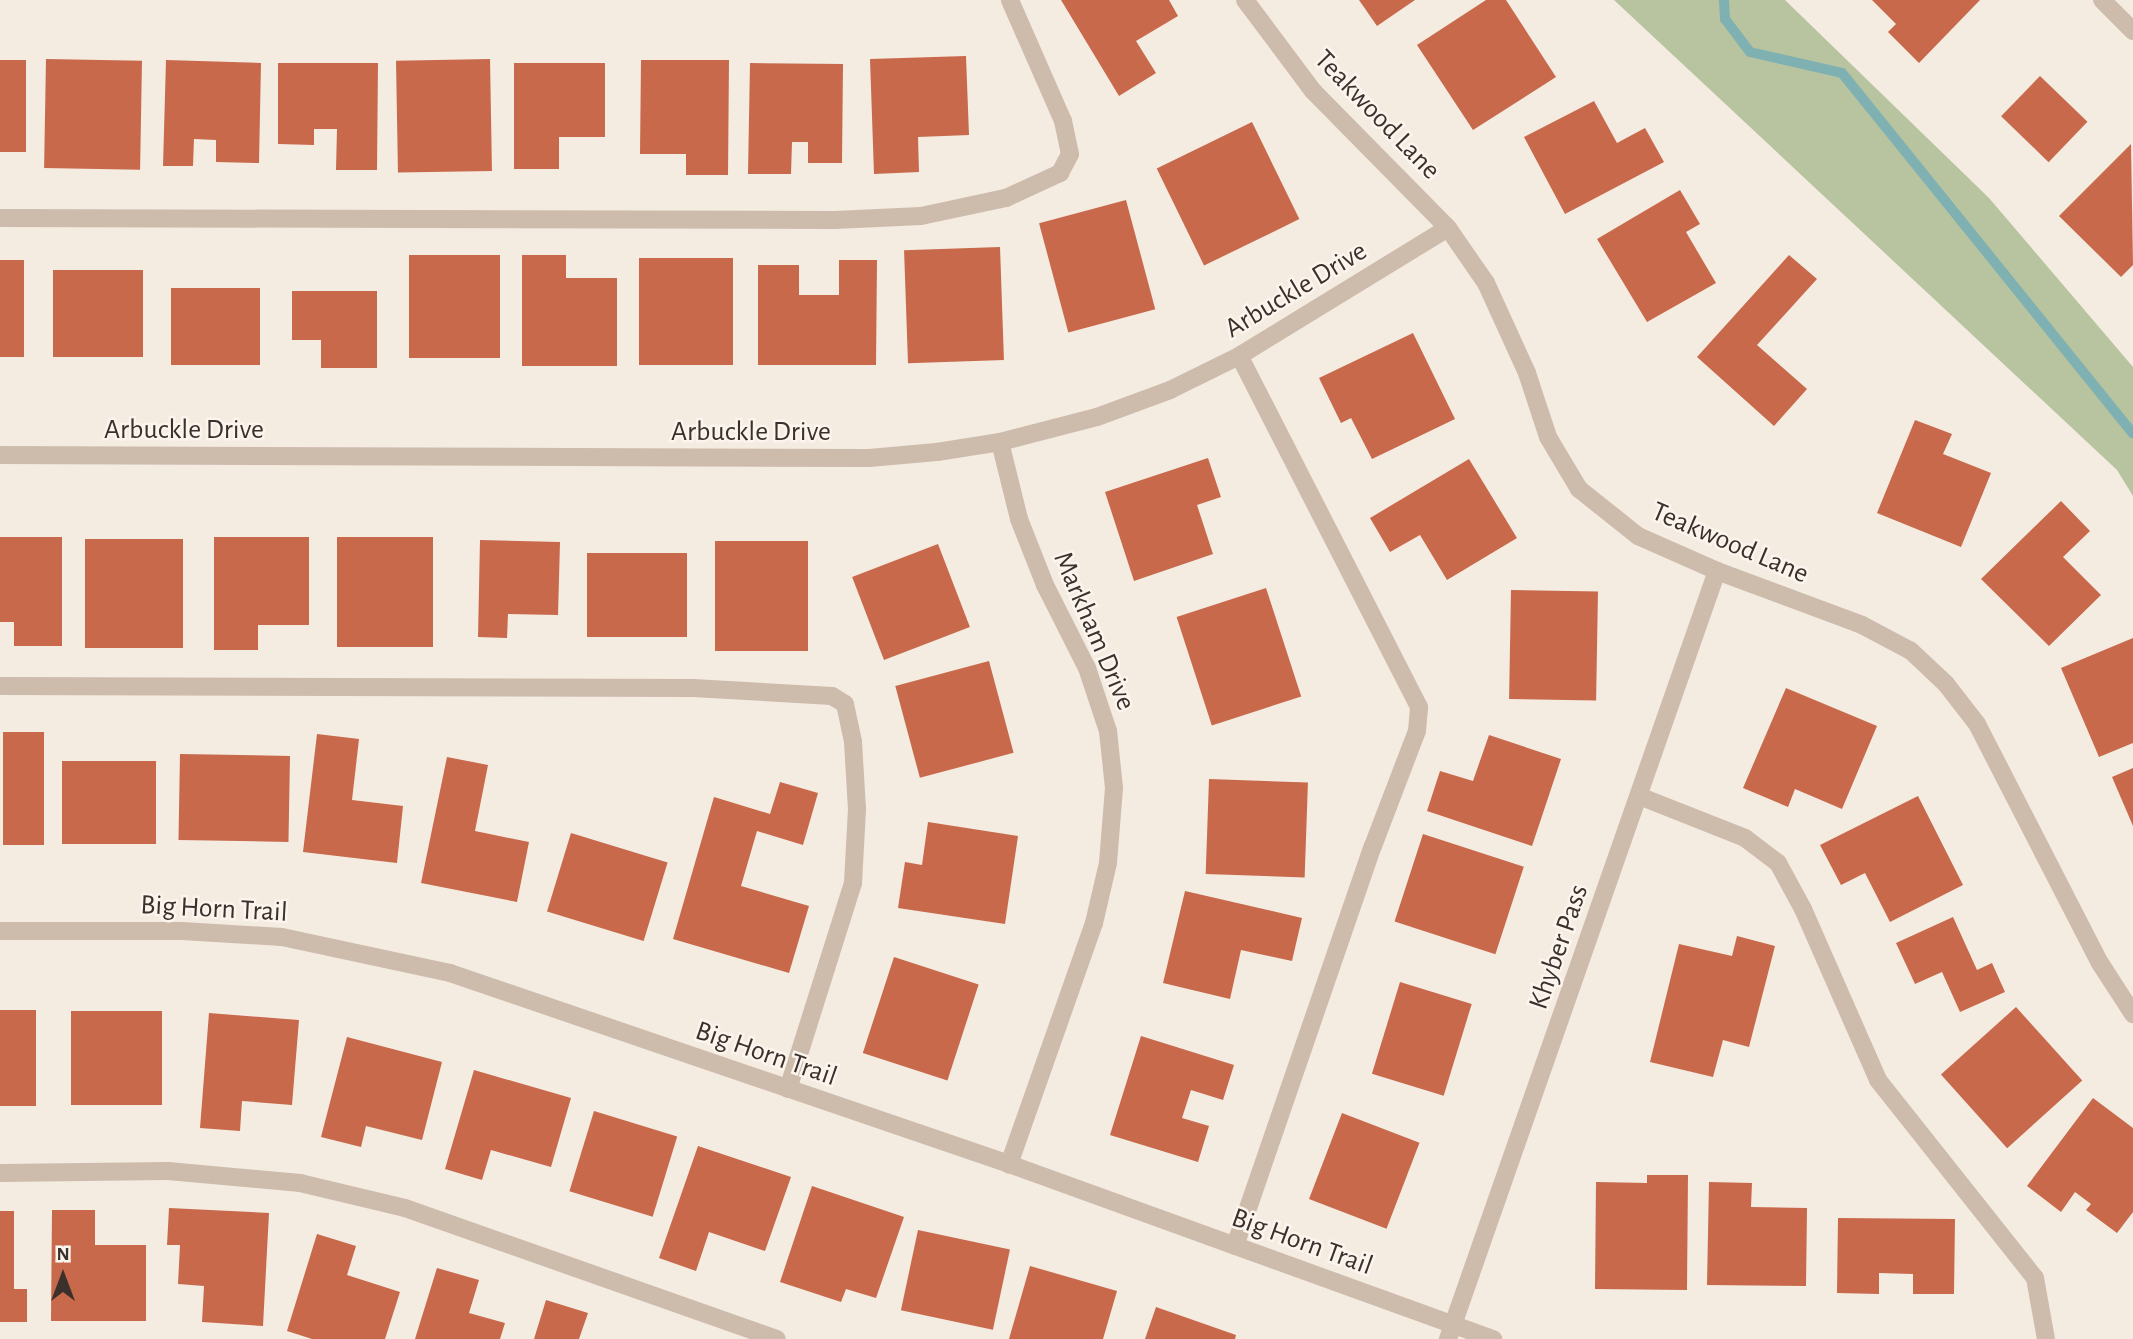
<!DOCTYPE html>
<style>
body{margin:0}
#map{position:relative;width:2133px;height:1339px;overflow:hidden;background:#f4ebe1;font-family:"Alegreya Sans",sans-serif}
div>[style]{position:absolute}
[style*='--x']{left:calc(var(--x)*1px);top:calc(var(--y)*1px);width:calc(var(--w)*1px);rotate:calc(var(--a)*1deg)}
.green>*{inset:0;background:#b8c4a0}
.stream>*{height:10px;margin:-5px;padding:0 5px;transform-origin:5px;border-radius:5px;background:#7fb0b2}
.building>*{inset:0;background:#c8694b;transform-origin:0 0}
.minor>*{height:18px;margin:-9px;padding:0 9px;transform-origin:9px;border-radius:9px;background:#cdbbac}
span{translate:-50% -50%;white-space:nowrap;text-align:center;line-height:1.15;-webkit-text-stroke:5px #fbf5ee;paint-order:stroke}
.street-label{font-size:28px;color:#3b302b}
.north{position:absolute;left:28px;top:1241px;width:70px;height:70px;-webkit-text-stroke:5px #fbf5ee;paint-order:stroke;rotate:0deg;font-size:19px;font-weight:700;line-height:28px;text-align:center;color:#3b302b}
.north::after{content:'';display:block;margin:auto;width:24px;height:32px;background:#3b302b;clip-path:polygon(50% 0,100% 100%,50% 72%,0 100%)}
</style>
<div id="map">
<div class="green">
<div style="clip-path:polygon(1614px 0,1785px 0,1989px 198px,2133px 367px,2133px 496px,2117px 470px)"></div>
</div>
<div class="stream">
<div style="--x:1724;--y:0;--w:19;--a:87"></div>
<div style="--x:1725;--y:19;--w:41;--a:52.9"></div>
<div style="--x:1750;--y:52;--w:94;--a:12.9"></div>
<div style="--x:1842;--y:73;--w:463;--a:51.1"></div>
</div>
<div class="building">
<div style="clip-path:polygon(1061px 0,1169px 0,1178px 16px,1136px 41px,1156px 73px,1119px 96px)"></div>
<div style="clip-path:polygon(1359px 0,1415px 0,1377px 26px)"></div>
<div style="clip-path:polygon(1486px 0,1506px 0,1556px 77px,1473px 130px,1417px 45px)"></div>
<div style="clip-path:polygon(1872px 0,1980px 0,1919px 63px,1888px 32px,1896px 24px)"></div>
<div style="clip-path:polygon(966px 56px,969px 135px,918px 137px,919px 172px,874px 174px,870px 59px)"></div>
<div style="left:46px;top:59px;width:96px;height:109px;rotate:1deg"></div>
<div style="left:490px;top:59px;width:112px;height:94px;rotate:89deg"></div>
<div style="left:0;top:60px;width:26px;height:92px"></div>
<div style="clip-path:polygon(166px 60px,261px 63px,259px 163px,216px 162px,216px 140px,194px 139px,193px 166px,163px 166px)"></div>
<div style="clip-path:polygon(641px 60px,729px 60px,728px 175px,686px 175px,686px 154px,640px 154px)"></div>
<div style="clip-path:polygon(278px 63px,378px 63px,377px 170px,336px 170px,337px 129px,314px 129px,314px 145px,278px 144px)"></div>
<div style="clip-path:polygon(514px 63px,605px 63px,605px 137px,559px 137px,559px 169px,514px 169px)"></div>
<div style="clip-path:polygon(750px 63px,843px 64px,842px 163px,808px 163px,808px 142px,792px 142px,791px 174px,748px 174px)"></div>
<div style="left:2040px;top:76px;width:66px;height:56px;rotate:44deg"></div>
<div style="clip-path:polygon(1594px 101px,1617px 143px,1645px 128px,1664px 162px,1565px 214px,1524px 137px)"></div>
<div style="left:1252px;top:122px;width:108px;height:106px;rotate:64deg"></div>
<div style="clip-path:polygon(2131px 144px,2133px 265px,2121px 277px,2059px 216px)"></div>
<div style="clip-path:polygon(1680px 190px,1700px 224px,1686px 232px,1716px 283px,1647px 322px,1597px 239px)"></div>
<div style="left:1126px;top:200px;width:113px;height:90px;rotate:75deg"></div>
<div style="left:1000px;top:247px;width:113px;height:96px;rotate:88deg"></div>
<div style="left:409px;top:255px;width:91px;height:103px"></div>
<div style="clip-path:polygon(522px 255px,566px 255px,566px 278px,617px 278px,617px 366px,522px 366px)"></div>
<div style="clip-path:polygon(1789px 255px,1817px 279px,1757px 345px,1807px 389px,1774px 426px,1697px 357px)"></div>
<div style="left:639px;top:258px;width:94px;height:107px"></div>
<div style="left:0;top:260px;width:24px;height:97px"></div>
<div style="clip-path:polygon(839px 260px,877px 260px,876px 365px,758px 365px,758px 265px,799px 265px,799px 295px,839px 295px)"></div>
<div style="left:53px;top:270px;width:90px;height:87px"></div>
<div style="left:171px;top:288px;width:89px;height:77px"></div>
<div style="clip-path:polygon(292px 291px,377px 291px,377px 368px,321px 368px,321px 340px,292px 340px)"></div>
<div style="clip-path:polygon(1413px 333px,1455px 419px,1372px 459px,1351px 418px,1341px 423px,1319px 378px)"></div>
<div style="clip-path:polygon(1915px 420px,1952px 434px,1943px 454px,1991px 473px,1961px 547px,1877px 513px)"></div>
<div style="clip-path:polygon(1208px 458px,1221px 497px,1197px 505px,1213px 554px,1134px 581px,1105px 492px)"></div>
<div style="clip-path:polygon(1469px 459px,1517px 538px,1447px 580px,1420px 535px,1390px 552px,1370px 518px)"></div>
<div style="clip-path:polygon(2061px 501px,2090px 531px,2063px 557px,2101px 595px,2049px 646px,1981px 579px)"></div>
<div style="clip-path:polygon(0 537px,62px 537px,62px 646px,14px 646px,14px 622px,0 622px)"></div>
<div style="clip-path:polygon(214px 537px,309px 537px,309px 625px,258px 625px,258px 650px,214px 650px)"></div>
<div style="left:337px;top:537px;width:96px;height:110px"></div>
<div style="left:85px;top:539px;width:98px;height:109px"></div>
<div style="clip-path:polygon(480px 540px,560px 542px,558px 615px,508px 614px,507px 638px,478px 637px)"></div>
<div style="left:715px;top:541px;width:93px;height:110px"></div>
<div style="left:938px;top:544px;width:89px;height:92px;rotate:69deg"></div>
<div style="left:587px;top:553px;width:100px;height:84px"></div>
<div style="left:1266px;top:588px;width:114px;height:94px;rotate:72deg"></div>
<div style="left:1511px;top:590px;width:87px;height:109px;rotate:1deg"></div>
<div style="clip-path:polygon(2133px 638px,2133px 743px,2099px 757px,2061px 668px)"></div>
<div style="left:989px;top:661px;width:95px;height:97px;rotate:75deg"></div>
<div style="clip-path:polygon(1786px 688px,1877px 726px,1842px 809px,1795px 789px,1788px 807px,1743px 788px)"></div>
<div style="left:3px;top:732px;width:41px;height:113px"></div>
<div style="clip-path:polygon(317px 734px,359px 739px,352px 800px,403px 806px,397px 863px,303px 852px)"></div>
<div style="clip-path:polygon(1489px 735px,1561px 759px,1532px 846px,1427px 811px,1440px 771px,1473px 781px)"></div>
<div style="left:180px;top:754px;width:110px;height:86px;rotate:1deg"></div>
<div style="clip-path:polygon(447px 757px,488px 765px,475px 831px,529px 842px,517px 902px,421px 883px)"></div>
<div style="left:62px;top:761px;width:94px;height:83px"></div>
<div style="clip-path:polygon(2133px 768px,2133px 826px,2112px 777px)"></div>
<div style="left:1209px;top:779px;width:99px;height:95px;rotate:2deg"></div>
<div style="clip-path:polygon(780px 782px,818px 793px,803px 845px,757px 831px,741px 886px,809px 906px,789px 973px,673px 939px,714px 797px,770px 814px)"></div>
<div style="clip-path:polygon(1918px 796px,1963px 885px,1890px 922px,1865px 873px,1841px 885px,1820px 845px)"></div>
<div style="clip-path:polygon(928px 822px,1018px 836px,1005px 924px,898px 908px,905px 862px,922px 865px)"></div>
<div style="left:571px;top:833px;width:101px;height:82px;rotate:17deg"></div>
<div style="left:1423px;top:834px;width:106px;height:92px;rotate:18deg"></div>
<div style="clip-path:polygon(1185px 891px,1302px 918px,1292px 961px,1241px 950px,1230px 999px,1163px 983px)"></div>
<div style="clip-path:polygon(1953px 917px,1977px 970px,1992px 963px,2005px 992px,1960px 1012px,1942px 972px,1915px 984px,1896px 943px)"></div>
<div style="clip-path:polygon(1737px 936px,1775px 946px,1749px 1047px,1723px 1040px,1713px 1077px,1650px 1062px,1679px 944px,1732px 956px)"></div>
<div style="left:894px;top:957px;width:89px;height:101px;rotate:18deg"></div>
<div style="left:1400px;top:982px;width:75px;height:96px;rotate:17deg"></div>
<div style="left:2016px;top:1007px;width:99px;height:101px;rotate:48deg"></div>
<div style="left:0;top:1010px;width:36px;height:96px"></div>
<div style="left:71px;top:1011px;width:91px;height:94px"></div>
<div style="clip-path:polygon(209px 1013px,299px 1020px,292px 1105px,242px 1101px,240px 1131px,200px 1128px)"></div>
<div style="clip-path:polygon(1141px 1036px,1234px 1065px,1223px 1100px,1191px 1090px,1182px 1118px,1209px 1126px,1198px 1162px,1110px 1135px)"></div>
<div style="clip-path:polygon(347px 1037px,442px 1062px,422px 1140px,366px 1126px,361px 1147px,321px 1137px)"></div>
<div style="clip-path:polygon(474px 1070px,571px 1098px,551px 1167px,491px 1150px,482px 1180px,445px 1169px)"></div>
<div style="clip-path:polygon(2093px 1098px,2133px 1128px,2133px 1212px,2117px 1233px,2086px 1210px,2091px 1204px,2075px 1192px,2061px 1212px,2027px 1186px)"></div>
<div style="left:594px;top:1111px;width:87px;height:84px;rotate:17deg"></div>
<div style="left:1342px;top:1113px;width:83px;height:92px;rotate:21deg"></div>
<div style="clip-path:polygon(698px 1146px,791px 1177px,765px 1251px,709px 1232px,696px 1271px,659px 1258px)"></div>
<div style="clip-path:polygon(1647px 1175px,1688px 1175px,1687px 1290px,1595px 1289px,1596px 1182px,1647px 1183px)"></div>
<div style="clip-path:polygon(1709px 1182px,1752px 1183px,1751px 1207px,1807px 1208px,1806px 1286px,1707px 1285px)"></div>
<div style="clip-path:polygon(812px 1186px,904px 1217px,876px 1298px,846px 1289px,841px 1302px,780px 1282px)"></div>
<div style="clip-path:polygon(169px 1208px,269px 1213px,263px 1326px,202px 1322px,204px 1286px,178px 1284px,180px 1245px,167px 1245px)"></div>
<div style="clip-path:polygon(52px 1210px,95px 1210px,95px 1245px,146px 1245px,146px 1321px,51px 1321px)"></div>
<div style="clip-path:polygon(0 1211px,14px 1211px,14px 1289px,27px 1289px,27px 1322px,0 1322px)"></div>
<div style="clip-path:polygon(1838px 1218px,1955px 1219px,1954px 1294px,1913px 1294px,1913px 1274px,1879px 1273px,1879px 1294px,1837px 1293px)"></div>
<div style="left:918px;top:1230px;width:94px;height:82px;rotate:12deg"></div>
<div style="clip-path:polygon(317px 1234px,356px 1246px,347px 1275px,400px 1292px,385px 1339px,312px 1339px,287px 1331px)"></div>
<div style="clip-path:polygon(1030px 1266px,1117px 1291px,1103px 1339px,1009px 1339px)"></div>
<div style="clip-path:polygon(437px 1268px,479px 1280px,469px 1313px,505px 1323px,500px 1339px,415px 1339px)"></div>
<div style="clip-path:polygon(546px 1300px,588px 1313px,579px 1339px,534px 1339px)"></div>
<div style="clip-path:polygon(1156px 1307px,1236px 1335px,1235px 1339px,1145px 1339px)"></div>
</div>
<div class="minor">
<div style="--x:1245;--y:0;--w:114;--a:53.2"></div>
<div style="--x:1313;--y:91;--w:192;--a:45.4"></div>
<div style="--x:1448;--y:228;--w:67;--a:55.4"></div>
<div style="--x:1486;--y:283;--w:99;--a:65.5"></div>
<div style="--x:1527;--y:373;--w:67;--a:71.8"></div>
<div style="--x:1548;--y:437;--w:61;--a:59.2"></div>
<div style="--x:1579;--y:489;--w:75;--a:38.5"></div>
<div style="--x:1638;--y:536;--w:86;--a:23.9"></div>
<div style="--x:1717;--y:571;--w:155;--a:20.4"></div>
<div style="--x:1862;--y:625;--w:55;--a:28"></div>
<div style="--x:1911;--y:651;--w:48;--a:43.3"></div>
<div style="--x:1946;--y:684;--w:51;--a:52.2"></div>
<div style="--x:1977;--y:724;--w:269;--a:62.8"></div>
<div style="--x:2100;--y:963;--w:61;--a:57.1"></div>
<div style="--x:2102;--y:0;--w:44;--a:45"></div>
<div style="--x:0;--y:218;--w:835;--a:0.14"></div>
<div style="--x:835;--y:220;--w:86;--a:-2.7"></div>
<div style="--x:921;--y:216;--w:87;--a:-12"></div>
<div style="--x:1006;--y:198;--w:60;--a:-24.8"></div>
<div style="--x:1060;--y:173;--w:21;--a:-62"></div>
<div style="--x:1070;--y:154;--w:34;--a:-102"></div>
<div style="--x:1063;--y:121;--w:132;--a:-113.7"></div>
<div style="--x:1000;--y:442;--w:79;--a:76.1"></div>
<div style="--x:1019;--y:519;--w:71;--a:68.5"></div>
<div style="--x:1045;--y:585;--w:93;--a:63.2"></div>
<div style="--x:1087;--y:668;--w:66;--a:71.6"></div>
<div style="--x:1108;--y:731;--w:57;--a:84"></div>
<div style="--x:1114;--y:788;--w:75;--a:94.6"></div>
<div style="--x:1108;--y:863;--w:62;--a:103.1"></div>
<div style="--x:1094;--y:923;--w:256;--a:109.4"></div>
<div style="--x:0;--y:455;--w:869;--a:0.2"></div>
<div style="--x:869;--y:458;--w:68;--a:-5"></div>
<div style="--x:937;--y:452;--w:64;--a:-9"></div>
<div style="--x:1000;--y:442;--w:100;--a:-14.5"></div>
<div style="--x:1097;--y:417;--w:78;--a:-20.3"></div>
<div style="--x:1170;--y:390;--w:77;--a:-26.2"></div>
<div style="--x:1239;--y:356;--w:245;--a:-31.5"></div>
<div style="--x:0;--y:686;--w:693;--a:0.17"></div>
<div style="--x:693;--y:688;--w:139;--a:3.3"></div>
<div style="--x:832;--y:696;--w:15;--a:32"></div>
<div style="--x:845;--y:704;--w:39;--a:78"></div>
<div style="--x:853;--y:742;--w:67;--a:86.6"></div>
<div style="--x:857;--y:809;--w:74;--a:93.1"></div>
<div style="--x:853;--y:883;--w:216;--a:107.5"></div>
<div style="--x:1639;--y:796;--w:114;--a:21.6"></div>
<div style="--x:1745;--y:838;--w:41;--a:37.1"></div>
<div style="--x:1778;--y:863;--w:52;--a:61.5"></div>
<div style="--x:1803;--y:909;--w:187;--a:66.3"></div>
<div style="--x:1878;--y:1080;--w:253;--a:51.6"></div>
<div style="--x:2035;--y:1278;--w:62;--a:79.8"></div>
<div style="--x:0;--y:931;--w:182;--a:0"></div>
<div style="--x:182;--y:931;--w:100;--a:3.4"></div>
<div style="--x:282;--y:937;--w:172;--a:12.1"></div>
<div style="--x:450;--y:973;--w:591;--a:18.86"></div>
<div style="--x:1009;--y:1164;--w:515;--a:19.88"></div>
<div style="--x:0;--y:1173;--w:168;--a:-0.7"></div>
<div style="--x:168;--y:1171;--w:133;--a:5.2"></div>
<div style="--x:300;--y:1183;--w:108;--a:13.4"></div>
<div style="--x:405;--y:1208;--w:394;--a:19.4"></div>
<div style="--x:1235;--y:1246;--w:423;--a:-71"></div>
<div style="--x:1373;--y:846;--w:123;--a:-69.1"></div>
<div style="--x:1417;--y:731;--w:24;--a:-85"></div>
<div style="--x:1419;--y:707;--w:394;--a:-117.1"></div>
<div style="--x:1448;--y:1339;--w:814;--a:-70.7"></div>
</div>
<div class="street-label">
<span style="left:1377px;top:115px;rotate:46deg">Teakwood Lane</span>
<span style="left:1296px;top:290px;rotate:-31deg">Arbuckle Drive</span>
<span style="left:184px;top:430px">Arbuckle Drive</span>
<span style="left:751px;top:432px">Arbuckle Drive</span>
<span style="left:1730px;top:543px;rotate:23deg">Teakwood Lane</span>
<span style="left:1094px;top:631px;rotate:67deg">Markham Drive</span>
<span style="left:214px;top:909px;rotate:3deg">Big Horn Trail</span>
<span style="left:1559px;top:947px;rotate:-71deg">Khyber Pass</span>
<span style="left:766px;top:1054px;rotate:19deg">Big Horn Trail</span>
<span style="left:1302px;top:1242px;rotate:20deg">Big Horn Trail</span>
</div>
<div class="north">N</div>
</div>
